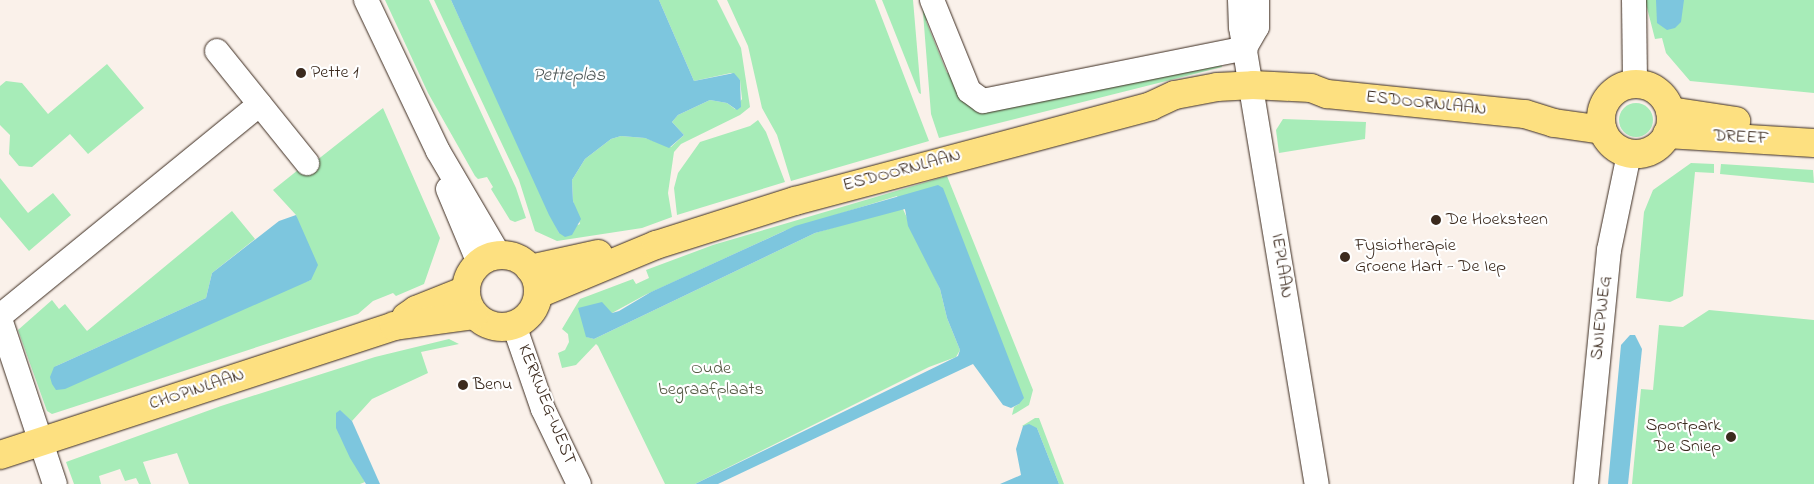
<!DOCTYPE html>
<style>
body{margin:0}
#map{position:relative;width:1814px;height:484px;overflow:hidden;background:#faf1ea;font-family:"Indie Flower",sans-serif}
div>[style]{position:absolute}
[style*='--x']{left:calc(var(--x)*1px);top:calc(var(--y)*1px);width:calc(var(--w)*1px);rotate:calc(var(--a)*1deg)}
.green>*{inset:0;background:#a7ecb8}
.round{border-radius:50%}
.water>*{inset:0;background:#7dc6de}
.roads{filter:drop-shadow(0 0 1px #3b2a1e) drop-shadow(0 0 1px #3b2a1e)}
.minor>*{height:24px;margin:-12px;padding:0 12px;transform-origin:12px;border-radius:12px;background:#fff}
.major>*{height:28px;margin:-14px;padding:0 14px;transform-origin:14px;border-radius:14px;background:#fde080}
.major>.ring{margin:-14px;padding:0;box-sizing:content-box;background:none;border:28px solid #fde080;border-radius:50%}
.dots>*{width:14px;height:14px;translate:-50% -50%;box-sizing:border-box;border:2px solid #fff;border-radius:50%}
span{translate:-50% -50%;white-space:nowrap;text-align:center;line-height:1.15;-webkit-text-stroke:4.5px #fff;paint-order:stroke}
.poi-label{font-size:18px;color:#3b2a1e}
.left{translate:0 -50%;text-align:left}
.right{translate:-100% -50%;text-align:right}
.street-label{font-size:18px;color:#3b2a1e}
.park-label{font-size:18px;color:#565a44}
.water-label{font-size:19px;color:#4f5958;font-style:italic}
</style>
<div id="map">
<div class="green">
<div style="clip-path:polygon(385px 0,429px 0,516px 188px,526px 218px,515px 222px,510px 220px,491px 189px,493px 187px,487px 177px,478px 179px,475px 176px,428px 93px)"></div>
<div style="clip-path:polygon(434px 0,451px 0,559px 233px,580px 224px,573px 201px,572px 180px,585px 159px,611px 139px,621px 136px,645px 138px,671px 147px,684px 135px,672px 122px,678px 115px,710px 100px,727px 103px,735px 109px,742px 99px,740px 80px,731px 73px,694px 81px,659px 0,717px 0,741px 48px,750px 107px,740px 115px,681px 144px,674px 152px,668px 193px,672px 217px,642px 228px,557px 241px,535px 231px,519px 180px)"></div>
<div style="clip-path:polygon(727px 0,875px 0,929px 141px,791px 181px,777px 135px,762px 108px,748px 46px)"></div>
<div style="clip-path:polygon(882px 0,913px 0,921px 94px,919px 93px)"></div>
<div style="clip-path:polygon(922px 0,933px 18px,926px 21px,947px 73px,954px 70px,963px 93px,1220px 59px,1222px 67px,939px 138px,931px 114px)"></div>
<div style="clip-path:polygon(1645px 0,1814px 0,1814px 93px,1690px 81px,1666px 53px,1662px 38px,1655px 39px)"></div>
<div style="clip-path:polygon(107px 64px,144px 108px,88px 154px,70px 134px,32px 167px,19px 166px,9px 154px,10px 135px,0 125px,0 86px,6px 81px,22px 83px,48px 114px)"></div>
<div class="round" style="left:1619px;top:103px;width:34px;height:34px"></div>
<div style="clip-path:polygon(383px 108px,440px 238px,424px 284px,396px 296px,393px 293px,373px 301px,358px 314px,340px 320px,52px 414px,47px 411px,18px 330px,52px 300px,59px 309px,65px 304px,87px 331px,232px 211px,255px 239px,212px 273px,206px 298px,54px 367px,311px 280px,296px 215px,273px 190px,298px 170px,307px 168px)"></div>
<div style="clip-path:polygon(1283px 119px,1366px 122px,1365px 139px,1279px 153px,1276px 130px)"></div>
<div style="clip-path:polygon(758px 120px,766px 132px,785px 182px,677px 215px,674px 188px,678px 173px,700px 142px,750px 126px)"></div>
<div style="clip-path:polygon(1691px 163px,1714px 164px,1714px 173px,1695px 172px,1683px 296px,1670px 302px,1636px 298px,1644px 212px,1653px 190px)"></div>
<div style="clip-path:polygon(1721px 164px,1813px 170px,1814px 183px,1720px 174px)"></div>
<div style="clip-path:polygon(947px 176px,1033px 390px,1029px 405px,1016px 413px,1012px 415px,1014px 407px,1019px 404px,897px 196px,784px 231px,645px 295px,612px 313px,587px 337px,594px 339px,815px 233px,902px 207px,940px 289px,947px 318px,960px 350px,956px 357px,929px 367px,695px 484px,665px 484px,598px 346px,596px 344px,576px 365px,562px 368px,558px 353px,565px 350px,569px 342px,568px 334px,562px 329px,580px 299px,633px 279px,636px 284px,649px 278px,646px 270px,713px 245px)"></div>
<div style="clip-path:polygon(0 178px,28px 213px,53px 193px,71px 215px,29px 251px,0 217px)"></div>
<div style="clip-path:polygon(1709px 310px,1814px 320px,1814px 484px,1632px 484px,1641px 389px,1653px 390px,1659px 325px,1683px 327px)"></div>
<div style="clip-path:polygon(449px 339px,459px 344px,421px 352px,428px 373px,372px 399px,352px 421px,340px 411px,339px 434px,365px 482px,360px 484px,189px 484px,177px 453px,143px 462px,151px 484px,139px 484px,136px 478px,125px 481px,120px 469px,99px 476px,101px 484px,74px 484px,66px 462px,221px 406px,375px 357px)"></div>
<div style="clip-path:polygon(1035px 418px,1039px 418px,1064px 484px,1059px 484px,1037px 428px,1022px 426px)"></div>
</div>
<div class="water">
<div style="clip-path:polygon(451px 0,659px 0,694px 81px,734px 73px,740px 80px,741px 107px,737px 110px,727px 103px,710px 100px,678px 115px,672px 122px,684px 135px,669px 148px,645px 138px,621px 136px,611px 139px,585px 159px,572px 180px,573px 201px,581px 219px,572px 235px,565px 237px,559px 233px,549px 215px)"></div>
<div style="clip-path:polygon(1656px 0,1684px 0,1681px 22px,1675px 28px,1667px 30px,1657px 23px)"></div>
<div style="clip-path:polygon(938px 185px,943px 188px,1024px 398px,1019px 404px,1011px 408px,1003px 405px,973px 364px,718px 484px,695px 484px,958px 356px,960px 350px,947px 318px,940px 289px,908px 226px,905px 209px,815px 233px,594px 339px,586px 337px,578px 308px,602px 302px,612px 313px,619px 311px,651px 292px,795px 226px)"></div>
<div style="clip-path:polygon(296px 215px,318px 265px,311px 280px,65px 389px,56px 390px,52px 384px,50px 377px,54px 367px,206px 298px,212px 273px,279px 221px)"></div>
<div style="clip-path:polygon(1630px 335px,1635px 335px,1642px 349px,1628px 484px,1608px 484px,1621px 345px)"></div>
<div style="clip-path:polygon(340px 410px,352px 421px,380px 484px,366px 484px,350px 458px,336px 428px,336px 413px)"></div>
<div style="clip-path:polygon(1029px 424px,1037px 428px,1059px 484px,1000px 484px,1021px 475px,1016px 449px,1023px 426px)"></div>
</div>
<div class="roads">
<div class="minor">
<div style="--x:366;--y:0;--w:167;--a:64.5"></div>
<div style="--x:438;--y:151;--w:121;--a:59.6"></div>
<div style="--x:932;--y:0;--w:98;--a:67.9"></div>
<div style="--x:969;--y:91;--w:17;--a:36"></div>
<div style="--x:983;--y:101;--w:268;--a:-11.4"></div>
<div style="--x:1240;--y:0;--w:27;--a:88"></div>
<div style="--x:1241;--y:27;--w:463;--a:80.6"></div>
<div style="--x:1634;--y:0;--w:84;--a:89.3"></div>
<div style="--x:1246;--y:46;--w:22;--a:-60"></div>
<div style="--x:1257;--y:27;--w:27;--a:-90"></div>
<div style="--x:217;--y:51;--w:144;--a:51.2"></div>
<div style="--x:448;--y:189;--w:80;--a:67.3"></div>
<div style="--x:0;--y:316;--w:335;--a:-39.2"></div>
<div style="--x:0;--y:319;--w:174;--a:71.6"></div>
<div style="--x:514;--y:325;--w:89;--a:71"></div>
<div style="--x:543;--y:409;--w:83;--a:64.4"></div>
<div style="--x:1586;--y:484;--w:235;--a:-84.4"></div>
<div style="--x:1609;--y:250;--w:98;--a:-78.2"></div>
</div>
<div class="major">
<div class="ring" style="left:1601px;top:84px;width:42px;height:42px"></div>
<div style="--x:1670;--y:111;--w:67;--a:8.6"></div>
<div style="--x:1667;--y:134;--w:147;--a:3.5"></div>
<div class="ring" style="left:466px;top:255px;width:44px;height:44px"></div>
<div style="--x:530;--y:269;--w:70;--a:-12.4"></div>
<div style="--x:538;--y:294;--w:128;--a:-22.6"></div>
<div style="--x:656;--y:245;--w:146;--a:-17.6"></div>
<div style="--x:795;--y:201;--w:368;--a:-14.9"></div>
<div style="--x:1151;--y:106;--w:26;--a:-25"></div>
<div style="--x:1175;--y:95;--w:43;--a:-10.8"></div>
<div style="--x:1217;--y:87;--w:36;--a:-3"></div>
<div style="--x:1253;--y:85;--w:58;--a:3"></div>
<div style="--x:1311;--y:88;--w:17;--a:21"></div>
<div style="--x:1327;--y:94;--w:199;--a:5.8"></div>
<div style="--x:1525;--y:114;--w:30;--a:17"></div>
<div style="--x:1554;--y:123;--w:49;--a:8.1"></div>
<div style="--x:406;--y:317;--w:12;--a:-35"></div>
<div style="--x:416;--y:310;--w:54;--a:-21.8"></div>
<div style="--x:0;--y:455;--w:415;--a:-18.1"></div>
<div style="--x:394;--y:326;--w:81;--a:-7.8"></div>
</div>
</div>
<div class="dots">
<div style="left:301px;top:73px;background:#3b2a1e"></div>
<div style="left:1436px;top:220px;background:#3b2a1e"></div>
<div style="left:1345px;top:257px;background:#3b2a1e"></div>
<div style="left:463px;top:385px;background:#3b2a1e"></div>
<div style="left:1731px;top:437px;background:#3b2a1e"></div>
</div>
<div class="poi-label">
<span class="left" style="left:311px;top:73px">Pette 1</span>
<span class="left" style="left:1446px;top:220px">De Hoeksteen</span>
<span class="left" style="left:1355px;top:257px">Fysiotherapie<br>Groene Hart - De Iep</span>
<span class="left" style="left:473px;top:385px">Benu</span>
<span class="right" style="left:1721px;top:437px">Sportpark<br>De Sniep</span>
</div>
<div class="street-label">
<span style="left:1426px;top:104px;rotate:6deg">ESDOORNLAAN</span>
<span style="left:1741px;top:138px;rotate:3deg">DREEF</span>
<span style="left:902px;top:171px;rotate:-15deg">ESDOORNLAAN</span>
<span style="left:1281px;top:266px;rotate:81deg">IEPLAAN</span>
<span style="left:1602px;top:318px;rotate:-84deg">SNIEPWEG</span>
<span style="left:197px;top:390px;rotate:-18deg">CHOPINLAAN</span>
<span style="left:546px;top:405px;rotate:68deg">KERKWEG-WEST</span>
</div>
<div class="park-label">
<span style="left:711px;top:380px">Oude<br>begraafplaats</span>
</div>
<div class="water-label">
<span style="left:569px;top:76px">Petteplas</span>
</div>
</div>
